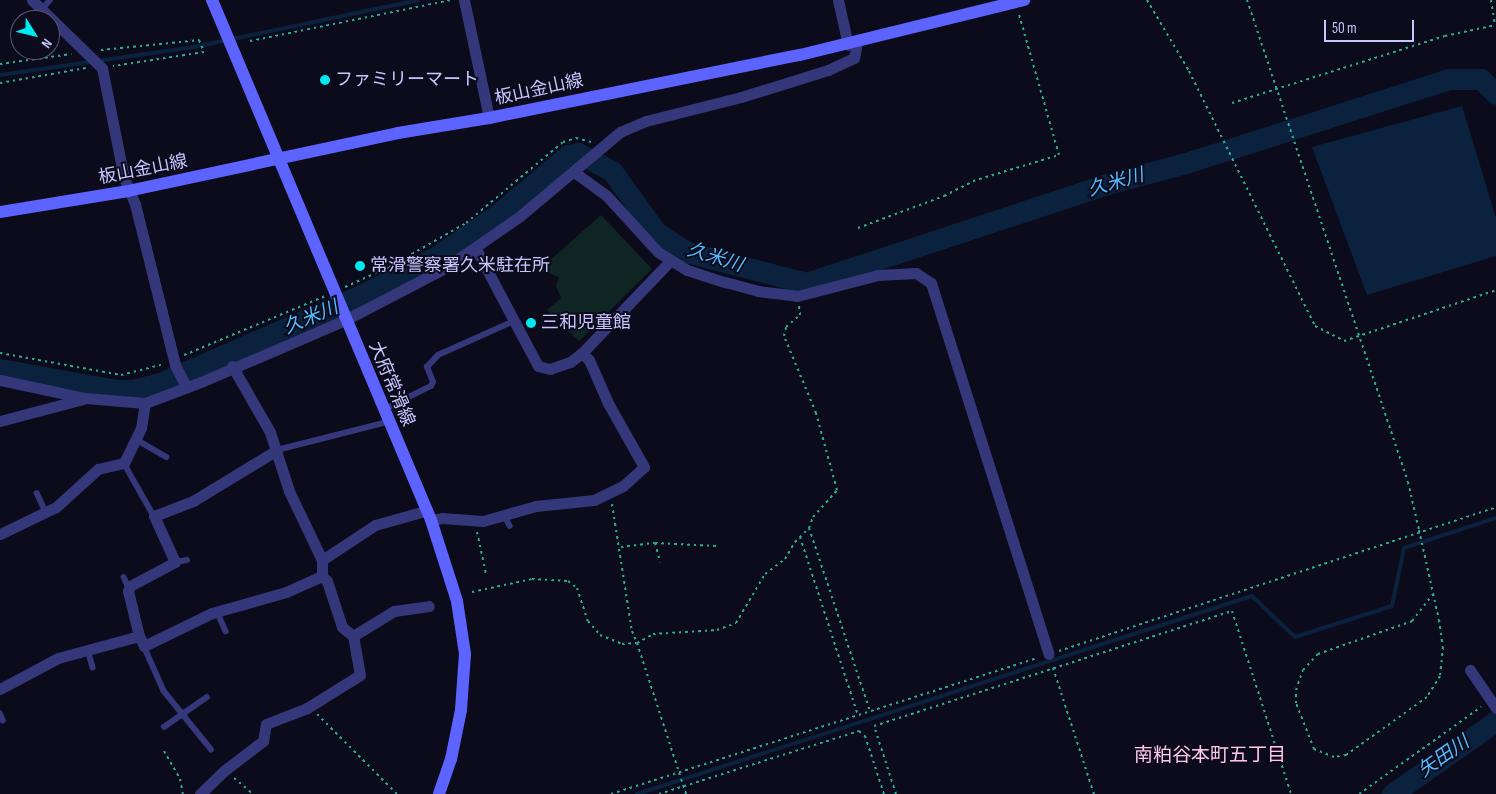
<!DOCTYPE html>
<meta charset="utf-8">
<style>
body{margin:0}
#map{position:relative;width:1496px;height:794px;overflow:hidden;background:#0c0b1b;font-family:"Sofia Sans Condensed","Noto Sans JP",sans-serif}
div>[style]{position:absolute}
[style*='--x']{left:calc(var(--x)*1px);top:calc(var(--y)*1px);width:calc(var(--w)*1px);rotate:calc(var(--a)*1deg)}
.green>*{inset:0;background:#0e2523}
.water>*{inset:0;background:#0b223f}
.stream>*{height:4px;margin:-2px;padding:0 2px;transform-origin:2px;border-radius:2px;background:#0b223f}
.river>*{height:21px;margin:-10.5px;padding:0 10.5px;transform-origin:10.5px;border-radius:10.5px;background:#0b223f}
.path>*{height:2px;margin-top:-1px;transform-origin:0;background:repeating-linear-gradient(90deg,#2cac9c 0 2.5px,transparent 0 6.5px)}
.service>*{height:5.5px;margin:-2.75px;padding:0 2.75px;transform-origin:2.75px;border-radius:2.75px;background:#35377b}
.minor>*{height:11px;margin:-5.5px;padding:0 5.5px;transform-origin:5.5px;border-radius:5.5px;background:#35377b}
.secondary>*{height:12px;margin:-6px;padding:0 6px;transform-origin:6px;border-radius:6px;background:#5c63ff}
.dots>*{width:14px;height:14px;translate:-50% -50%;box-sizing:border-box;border:2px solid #0c0b1b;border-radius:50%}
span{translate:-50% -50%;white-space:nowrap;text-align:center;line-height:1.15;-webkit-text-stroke:4px #0c0b1b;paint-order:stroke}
.poi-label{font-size:18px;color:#c8c5ff}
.left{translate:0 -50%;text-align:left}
.street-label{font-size:18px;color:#c8c5ff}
.water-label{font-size:19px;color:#53bbff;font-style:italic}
.neighbourhood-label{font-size:19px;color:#ffc7ee}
.north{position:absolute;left:10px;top:10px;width:50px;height:50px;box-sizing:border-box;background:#0c0b1b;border:1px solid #575576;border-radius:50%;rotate:126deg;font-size:14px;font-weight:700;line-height:20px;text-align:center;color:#c8c5ff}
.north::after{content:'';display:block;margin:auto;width:18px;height:22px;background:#00e8f0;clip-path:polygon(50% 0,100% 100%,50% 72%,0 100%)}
.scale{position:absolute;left:1324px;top:20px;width:90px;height:22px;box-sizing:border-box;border:2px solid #c8c5ff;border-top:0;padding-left:6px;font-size:15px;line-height:18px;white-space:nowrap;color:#c8c5ff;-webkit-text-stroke:4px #0c0b1b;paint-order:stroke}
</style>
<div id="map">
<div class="green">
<div style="clip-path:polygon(601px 215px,652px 269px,579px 341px,547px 310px,561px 298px,556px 286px,559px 277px,539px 270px)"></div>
</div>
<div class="water">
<div style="clip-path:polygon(1462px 106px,1496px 218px,1496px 256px,1367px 295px,1312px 147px)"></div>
</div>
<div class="stream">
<div style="--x:0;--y:75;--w:196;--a:-8.2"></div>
<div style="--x:194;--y:47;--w:229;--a:-11.8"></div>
<div style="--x:637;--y:794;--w:646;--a:-17.85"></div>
<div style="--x:1252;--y:596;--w:59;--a:43.6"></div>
<div style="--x:1295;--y:637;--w:102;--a:-17.7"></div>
<div style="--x:1392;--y:606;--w:59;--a:-78.3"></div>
<div style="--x:1404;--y:548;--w:97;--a:-18.1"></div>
</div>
<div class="river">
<div style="--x:0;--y:369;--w:117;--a:10.3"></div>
<div style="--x:115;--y:390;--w:18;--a:0"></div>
<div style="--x:133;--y:390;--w:28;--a:-15"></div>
<div style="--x:160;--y:383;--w:215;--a:-23.6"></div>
<div style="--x:357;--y:297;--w:90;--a:-27.1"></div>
<div style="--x:437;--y:256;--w:74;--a:-34.5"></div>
<div style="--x:498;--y:214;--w:92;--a:-40.1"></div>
<div style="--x:568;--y:155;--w:10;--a:-11"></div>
<div style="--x:578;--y:153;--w:38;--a:28"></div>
<div style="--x:612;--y:171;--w:75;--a:54.2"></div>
<div style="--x:656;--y:232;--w:37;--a:33"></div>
<div style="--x:687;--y:252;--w:123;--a:14.6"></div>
<div style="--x:806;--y:283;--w:317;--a:-18.2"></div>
<div style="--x:1107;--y:184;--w:82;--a:-14.9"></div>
<div style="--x:1186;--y:163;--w:277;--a:-17.7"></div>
<div style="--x:1450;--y:79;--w:31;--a:0"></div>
<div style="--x:1481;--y:79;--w:21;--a:45"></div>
<div style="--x:1392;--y:794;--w:127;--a:-35.1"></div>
</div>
<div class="path">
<div style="--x:1147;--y:0;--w:82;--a:59.4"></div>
<div style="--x:1189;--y:71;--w:284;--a:63.7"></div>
<div style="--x:1315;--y:326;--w:33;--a:27"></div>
<div style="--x:1344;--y:341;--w:160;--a:-18.5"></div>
<div style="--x:1247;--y:0;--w:508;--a:71.53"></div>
<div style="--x:1408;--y:482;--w:49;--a:77.1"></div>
<div style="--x:1419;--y:530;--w:92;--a:77.5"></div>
<div style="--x:1439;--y:620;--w:27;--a:82"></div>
<div style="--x:1443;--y:647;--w:29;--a:96"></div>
<div style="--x:1440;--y:676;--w:25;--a:122"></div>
<div style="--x:1427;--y:697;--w:100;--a:144.4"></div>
<div style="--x:1346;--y:755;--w:12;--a:171"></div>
<div style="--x:1334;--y:757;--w:22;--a:-158"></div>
<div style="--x:1314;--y:749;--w:49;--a:-111.4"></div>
<div style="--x:1296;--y:703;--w:13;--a:-90"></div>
<div style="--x:1296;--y:690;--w:21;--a:-71"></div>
<div style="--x:1303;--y:670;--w:22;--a:-47"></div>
<div style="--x:1318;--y:654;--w:100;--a:-19.3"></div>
<div style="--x:1412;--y:621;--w:34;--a:-52"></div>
<div style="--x:1491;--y:0;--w:25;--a:81"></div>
<div style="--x:250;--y:41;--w:205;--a:-11.5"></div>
<div style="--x:101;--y:50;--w:99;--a:-5.8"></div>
<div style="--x:199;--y:40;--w:13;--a:67"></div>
<div style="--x:204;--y:52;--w:92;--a:171.3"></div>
<div style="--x:0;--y:64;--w:72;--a:-8"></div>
<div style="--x:0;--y:83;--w:87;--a:-9.9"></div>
<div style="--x:1232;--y:103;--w:223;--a:-17.5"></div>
<div style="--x:1445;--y:36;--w:52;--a:-12.2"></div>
<div style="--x:858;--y:228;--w:92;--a:-20.4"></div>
<div style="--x:944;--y:196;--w:33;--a:-27"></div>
<div style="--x:973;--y:181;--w:90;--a:-16.8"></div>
<div style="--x:1059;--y:155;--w:146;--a:-105.9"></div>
<div style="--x:345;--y:287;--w:48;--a:-24.4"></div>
<div style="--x:389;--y:267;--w:89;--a:-29.7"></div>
<div style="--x:466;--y:223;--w:126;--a:-39.9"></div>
<div style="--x:563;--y:142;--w:14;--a:-17"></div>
<div style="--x:576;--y:138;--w:16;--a:15"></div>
<div style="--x:0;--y:353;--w:123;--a:10.3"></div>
<div style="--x:121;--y:375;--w:44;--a:-14.3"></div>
<div style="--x:184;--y:355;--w:153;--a:-22.7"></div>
<div style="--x:612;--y:504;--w:129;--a:81.1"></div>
<div style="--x:632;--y:631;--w:13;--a:67"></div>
<div style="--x:637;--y:643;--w:18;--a:-29"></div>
<div style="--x:653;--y:634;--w:64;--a:-3.6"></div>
<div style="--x:717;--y:630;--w:20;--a:-20"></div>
<div style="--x:736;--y:623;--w:57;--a:-59.4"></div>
<div style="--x:765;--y:574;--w:25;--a:-37"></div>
<div style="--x:785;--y:559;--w:20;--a:-60"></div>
<div style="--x:795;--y:542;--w:20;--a:-45"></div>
<div style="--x:809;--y:528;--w:12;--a:-70"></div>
<div style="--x:813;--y:517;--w:36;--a:-48"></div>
<div style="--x:837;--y:490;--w:80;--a:-105.3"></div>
<div style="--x:816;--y:413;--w:83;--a:-112.6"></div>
<div style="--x:784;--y:336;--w:9;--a:-77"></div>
<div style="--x:786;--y:327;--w:18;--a:-41"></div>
<div style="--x:800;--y:315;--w:9;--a:-96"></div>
<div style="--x:809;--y:528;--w:193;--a:71.6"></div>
<div style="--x:477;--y:532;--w:43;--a:77.9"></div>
<div style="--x:800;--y:537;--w:187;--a:72"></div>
<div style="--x:655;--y:543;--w:62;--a:2.8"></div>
<div style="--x:621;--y:547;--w:34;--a:-7"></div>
<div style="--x:655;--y:543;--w:20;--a:75"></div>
<div style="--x:472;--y:592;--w:61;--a:-12.2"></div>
<div style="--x:532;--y:579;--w:36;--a:3"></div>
<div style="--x:568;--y:581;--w:11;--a:38"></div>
<div style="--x:577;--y:588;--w:35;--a:72"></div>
<div style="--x:588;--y:621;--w:18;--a:49"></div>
<div style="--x:600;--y:635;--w:24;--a:22"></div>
<div style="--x:622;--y:644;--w:15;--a:-4"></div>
<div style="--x:637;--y:643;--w:159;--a:72"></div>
<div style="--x:1059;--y:651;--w:460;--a:-18.2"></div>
<div style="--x:1053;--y:668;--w:133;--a:72"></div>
<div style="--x:317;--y:714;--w:113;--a:45"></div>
<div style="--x:164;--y:751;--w:32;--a:60"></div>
<div style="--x:180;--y:779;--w:15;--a:79"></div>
<div style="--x:234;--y:778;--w:25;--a:40"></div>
<div style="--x:611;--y:794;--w:448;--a:-17.7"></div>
<div style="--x:659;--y:794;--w:210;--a:-17.5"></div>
<div style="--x:859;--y:731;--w:8;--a:40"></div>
<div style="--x:865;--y:736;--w:61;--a:71.9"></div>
<div style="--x:896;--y:794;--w:71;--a:-107.9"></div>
<div style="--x:874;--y:726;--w:376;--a:-17.8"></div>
<div style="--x:1232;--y:611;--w:192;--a:72.1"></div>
<div style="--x:1359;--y:794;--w:150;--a:-35.5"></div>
</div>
<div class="service">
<div style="--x:41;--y:10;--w:13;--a:-48"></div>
<div style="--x:385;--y:409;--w:51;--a:-26.6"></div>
<div style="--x:431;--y:386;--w:4;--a:-63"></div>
<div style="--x:433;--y:382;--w:16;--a:-112"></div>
<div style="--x:427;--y:367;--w:16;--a:-47"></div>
<div style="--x:438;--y:355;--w:83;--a:-24.1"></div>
<div style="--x:137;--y:440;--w:34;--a:30"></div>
<div style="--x:277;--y:450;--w:114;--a:-14.2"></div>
<div style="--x:124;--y:463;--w:61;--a:60.5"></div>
<div style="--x:37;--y:493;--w:21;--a:65"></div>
<div style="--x:505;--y:516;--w:11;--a:63"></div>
<div style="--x:175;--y:562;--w:12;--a:-9"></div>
<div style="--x:124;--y:577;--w:12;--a:66"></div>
<div style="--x:217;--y:611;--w:22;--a:66"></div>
<div style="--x:144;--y:646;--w:49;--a:66"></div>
<div style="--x:164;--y:691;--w:75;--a:51"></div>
<div style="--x:88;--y:650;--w:18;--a:74"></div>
<div style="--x:0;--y:713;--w:8;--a:67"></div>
<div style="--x:164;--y:727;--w:52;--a:-34.9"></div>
</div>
<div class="minor">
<div style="--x:32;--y:0;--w:98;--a:44.2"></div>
<div style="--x:102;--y:68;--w:112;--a:78.7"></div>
<div style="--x:124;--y:178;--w:28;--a:67"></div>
<div style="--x:135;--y:204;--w:166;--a:76"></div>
<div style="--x:175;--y:365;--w:25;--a:63"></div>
<div style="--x:464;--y:0;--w:121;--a:78"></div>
<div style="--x:838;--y:0;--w:46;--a:77.5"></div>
<div style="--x:574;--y:172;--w:39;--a:36"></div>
<div style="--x:606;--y:195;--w:77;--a:47.6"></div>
<div style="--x:658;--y:252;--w:34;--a:32"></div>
<div style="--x:687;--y:270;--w:40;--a:18"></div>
<div style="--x:725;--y:282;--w:34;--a:15"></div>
<div style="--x:758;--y:291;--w:39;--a:7"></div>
<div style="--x:797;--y:296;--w:84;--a:-14.5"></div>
<div style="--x:878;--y:275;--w:38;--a:-3"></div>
<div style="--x:916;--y:273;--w:18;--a:34"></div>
<div style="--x:931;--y:283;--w:389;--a:72.4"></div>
<div style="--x:582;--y:353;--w:127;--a:-46.3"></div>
<div style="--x:0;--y:380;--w:87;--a:12"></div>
<div style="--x:85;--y:398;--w:60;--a:4.8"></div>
<div style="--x:145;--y:403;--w:60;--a:-20.6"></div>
<div style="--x:201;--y:382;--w:157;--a:-23.3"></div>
<div style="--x:345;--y:320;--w:113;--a:-27.5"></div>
<div style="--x:445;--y:268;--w:91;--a:-34.7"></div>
<div style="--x:520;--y:216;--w:131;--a:-40"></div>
<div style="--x:620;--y:132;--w:28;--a:-23"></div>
<div style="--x:646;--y:121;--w:98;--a:-14.2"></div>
<div style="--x:741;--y:97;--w:91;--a:-17.2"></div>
<div style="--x:828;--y:70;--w:29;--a:-25"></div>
<div style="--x:854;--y:58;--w:15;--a:-79"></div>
<div style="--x:0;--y:421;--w:86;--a:-14.8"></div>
<div style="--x:431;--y:520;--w:11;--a:-10"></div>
<div style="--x:442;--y:518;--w:41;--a:4.2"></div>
<div style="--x:483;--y:521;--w:55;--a:-15.8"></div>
<div style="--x:536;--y:506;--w:58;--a:-5.9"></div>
<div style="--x:594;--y:500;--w:32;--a:-26"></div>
<div style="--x:623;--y:486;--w:28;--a:-42"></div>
<div style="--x:644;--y:467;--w:73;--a:-119.4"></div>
<div style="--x:608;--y:403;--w:47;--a:-113.8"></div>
<div style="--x:589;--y:360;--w:10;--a:-135"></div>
<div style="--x:582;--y:353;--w:15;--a:143"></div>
<div style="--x:570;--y:362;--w:21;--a:161"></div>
<div style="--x:550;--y:369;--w:12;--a:-166"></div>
<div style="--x:538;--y:366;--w:132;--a:-117.9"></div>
<div style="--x:0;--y:534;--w:62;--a:-25.7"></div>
<div style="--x:56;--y:507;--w:57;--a:-42.1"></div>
<div style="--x:98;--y:469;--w:27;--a:-13"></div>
<div style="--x:124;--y:463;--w:39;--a:-64"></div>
<div style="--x:141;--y:428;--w:25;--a:-81"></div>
<div style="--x:322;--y:560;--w:64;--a:-33.4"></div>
<div style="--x:375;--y:525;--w:52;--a:-15.6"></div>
<div style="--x:322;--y:576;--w:7;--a:45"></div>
<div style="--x:327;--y:581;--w:48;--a:71.9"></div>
<div style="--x:342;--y:627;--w:14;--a:39"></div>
<div style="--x:139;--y:636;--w:46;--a:-103.7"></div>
<div style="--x:128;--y:591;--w:5;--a:-68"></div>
<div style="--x:130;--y:586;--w:51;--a:-28.1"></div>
<div style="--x:175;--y:562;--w:51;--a:-114.5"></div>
<div style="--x:154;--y:516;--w:42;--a:-21"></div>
<div style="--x:193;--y:501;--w:98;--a:-31.3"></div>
<div style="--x:1470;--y:670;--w:46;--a:55.6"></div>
<div style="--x:0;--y:689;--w:66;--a:-28.1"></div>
<div style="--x:58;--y:658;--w:84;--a:-15.2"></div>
<div style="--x:139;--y:636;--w:11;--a:63"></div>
<div style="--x:144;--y:646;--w:76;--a:-25.9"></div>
<div style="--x:212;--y:613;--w:77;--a:-15.8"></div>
<div style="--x:286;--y:592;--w:39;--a:-24"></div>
<div style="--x:322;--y:576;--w:16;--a:-90"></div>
<div style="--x:322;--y:560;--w:76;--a:-115.6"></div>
<div style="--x:289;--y:491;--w:62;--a:-107.9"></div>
<div style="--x:270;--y:432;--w:76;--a:-119.9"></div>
<div style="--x:200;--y:794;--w:35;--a:-44"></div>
<div style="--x:225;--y:770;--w:48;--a:-37.3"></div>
<div style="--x:263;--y:741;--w:17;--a:-80"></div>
<div style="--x:266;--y:724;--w:44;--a:-21.3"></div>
<div style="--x:307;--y:708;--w:62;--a:-31.9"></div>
<div style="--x:360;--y:675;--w:40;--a:-100"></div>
<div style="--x:353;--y:636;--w:48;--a:-31.4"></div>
<div style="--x:394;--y:611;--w:35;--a:-8"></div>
</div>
<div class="secondary">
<div style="--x:212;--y:0;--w:564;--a:67.16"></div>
<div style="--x:431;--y:520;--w:85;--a:72.2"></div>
<div style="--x:457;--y:601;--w:54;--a:81.4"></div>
<div style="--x:465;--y:654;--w:56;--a:94.1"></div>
<div style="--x:461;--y:710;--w:50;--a:101.5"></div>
<div style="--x:451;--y:759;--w:37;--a:109"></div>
<div style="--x:0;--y:212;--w:130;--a:-9.3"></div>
<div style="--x:128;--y:191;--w:276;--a:-12.1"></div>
<div style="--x:398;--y:133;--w:92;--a:-9.4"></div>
<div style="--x:489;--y:118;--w:317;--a:-11.5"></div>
<div style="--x:800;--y:55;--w:231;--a:-13.8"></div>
</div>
<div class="dots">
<div style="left:325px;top:80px;background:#00e8f0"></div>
<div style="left:360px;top:266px;background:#00e8f0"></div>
<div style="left:531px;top:323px;background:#00e8f0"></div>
</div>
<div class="poi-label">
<span class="left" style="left:335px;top:80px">ファミリーマート</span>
<span class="left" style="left:370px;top:266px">常滑警察署久米駐在所</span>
<span class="left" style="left:541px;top:323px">三和児童館</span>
</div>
<div class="street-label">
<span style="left:539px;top:90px;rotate:-12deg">板山金山線</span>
<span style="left:143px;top:170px;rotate:-11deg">板山金山線</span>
<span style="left:391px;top:384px;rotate:67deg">大府常滑線</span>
</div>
<div class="water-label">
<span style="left:1116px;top:183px;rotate:-16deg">久米川</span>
<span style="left:715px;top:258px;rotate:17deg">久米川</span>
<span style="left:311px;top:318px;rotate:-23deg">久米川</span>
<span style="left:1444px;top:757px;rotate:-35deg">矢田川</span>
</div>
<div class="neighbourhood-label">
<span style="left:1210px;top:756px">南粕谷本町五丁目</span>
</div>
<div class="north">N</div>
<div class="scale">50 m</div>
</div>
